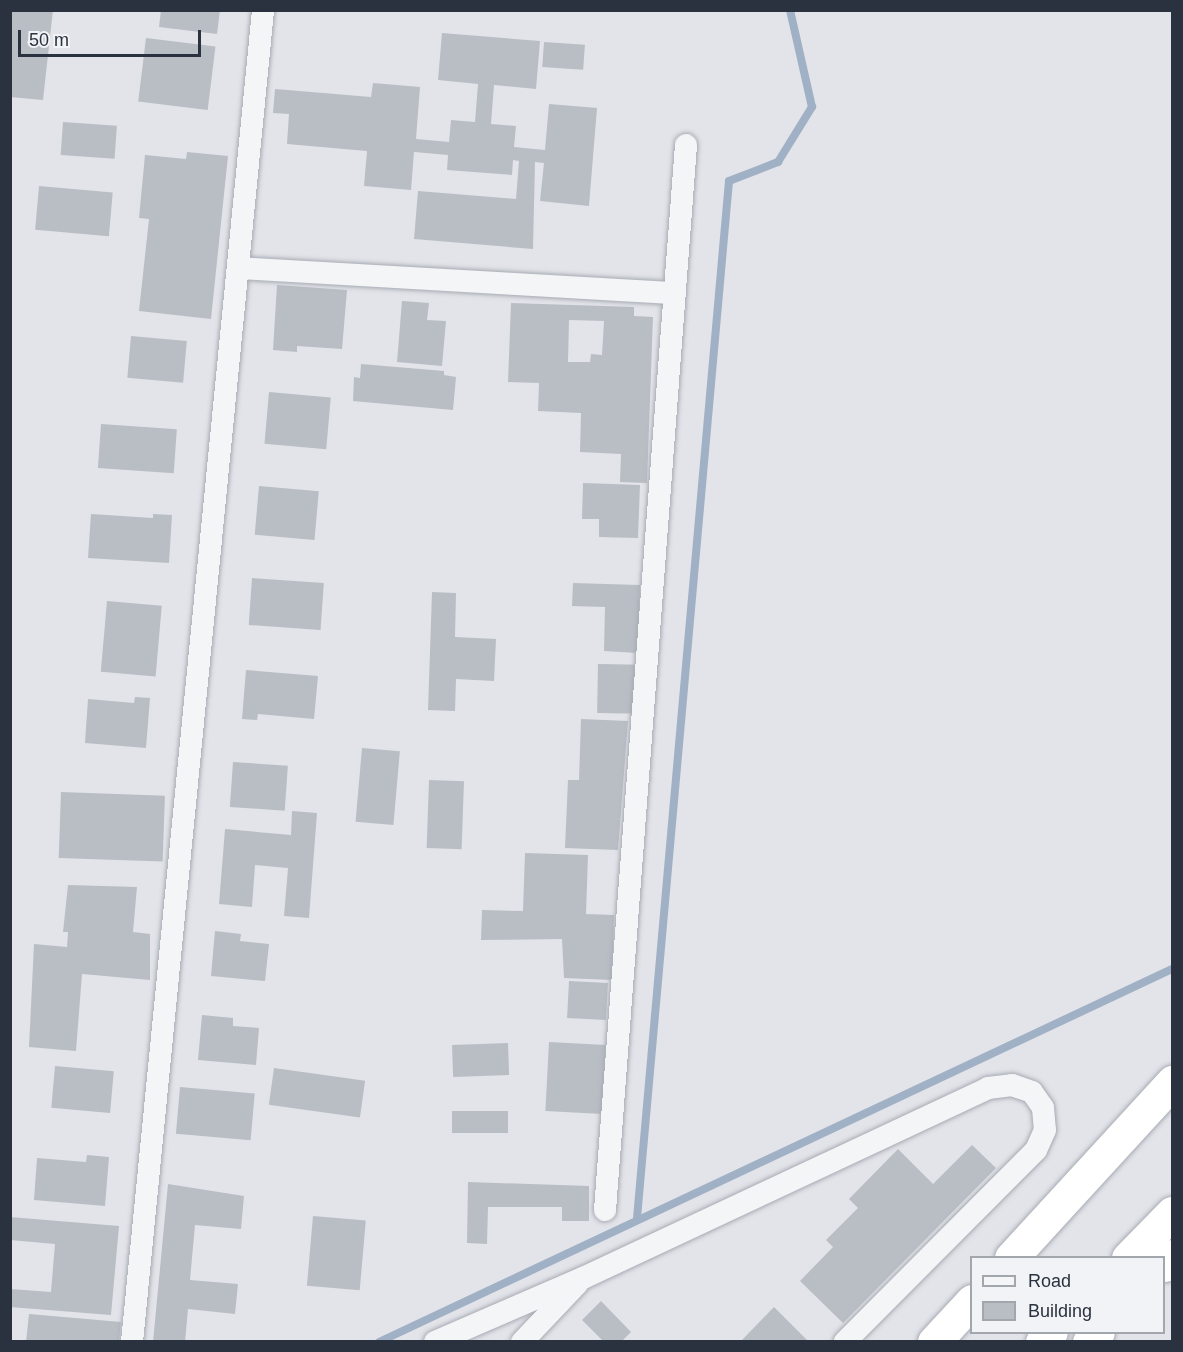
<!DOCTYPE html>
<style>
body{margin:0}
#map{position:relative;width:1183px;height:1352px;overflow:hidden;background:#e2e4e9;font-family:Helvetica,sans-serif}
div>[style]{position:absolute}
[style*='--x']{left:calc(var(--x)*1px);top:calc(var(--y)*1px);width:calc(var(--w)*1px);rotate:calc(var(--a)*1deg)}
.stream>*{height:8px;margin:-4px;padding:0 4px;transform-origin:4px;border-radius:4px;background:#a0b1c5}
.building>*{inset:0;background:#b9bec5;transform-origin:0 0}
.roads{filter:drop-shadow(0 0 2px #a7abb3) drop-shadow(0 0 2px #a7abb3)}
.minor>*{height:22px;margin:-11px;padding:0 11px;transform-origin:11px;border-radius:11px;background:#f4f5f7}
.trunk>*{height:33px;margin:-16.5px;padding:0 16.5px;transform-origin:16.5px;border-radius:16.5px;background:#fff}
span{translate:-50% -50%;white-space:nowrap;text-align:center;line-height:1.15;-webkit-text-stroke:4.5px #f1f3f6;paint-order:stroke}
.frame{position:absolute;inset:0;border:12px solid #2b323f;pointer-events:none}
.legend{position:absolute;left:970px;top:1256px;width:195px;height:78px;box-sizing:border-box;background:#f1f3f6;border:2px solid #a2a6ad;margin:0;padding:8px 10px;list-style:none;font-size:18px;color:#2b323f}
.legend li{display:flex;align-items:center;gap:12px;height:30px}
.legend b{width:30px;border:2px solid #a2a6ad}
.scale{position:absolute;left:18px;top:30px;width:183px;height:27px;box-sizing:border-box;border:3px solid #2b323f;border-top:0;padding-left:8px;font-size:18px;line-height:21px;white-space:nowrap;color:#2b323f;-webkit-text-stroke:4px #f1f3f6;paint-order:stroke}
</style>
<div id="map">
<div class="stream">
<div style="--x:637;--y:1218;--w:1041;--a:-84.93"></div>
<div style="--x:729;--y:181;--w:53;--a:-21.2"></div>
<div style="--x:778;--y:162;--w:65;--a:-58.3"></div>
<div style="--x:812;--y:107;--w:99;--a:-102.8"></div>
<div style="--x:379;--y:1342;--w:876;--a:-25.19"></div>
</div>
<div class="building">
<div style="clip-path:polygon(10px 10px,53px 10px,43px 100px,10px 97px)"></div>
<div style="clip-path:polygon(161px 10px,220px 10px,217px 34px,159px 27px)"></div>
<div style="clip-path:polygon(442px 33px,540px 41px,536px 89px,494px 85px,491px 124px,516px 126px,514px 147px,545px 150px,549px 104px,597px 108px,589px 206px,540px 201px,544px 163px,535px 162px,533px 249px,414px 239px,418px 191px,516px 199px,519px 161px,513px 160px,512px 175px,447px 170px,448px 155px,414px 152px,411px 190px,364px 186px,367px 151px,287px 144px,289px 114px,273px 113px,275px 89px,371px 97px,373px 83px,420px 87px,416px 139px,449px 142px,451px 120px,475px 122px,478px 84px,438px 80px)"></div>
<div style="left:146px;top:38px;width:70px;height:64px;rotate:7deg"></div>
<div style="left:544px;top:42px;width:41px;height:25px;rotate:4deg"></div>
<div style="left:63px;top:122px;width:54px;height:33px;rotate:4deg"></div>
<div style="clip-path:polygon(187px 152px,228px 156px,211px 319px,139px 311px,149px 219px,139px 218px,145px 155px,186px 159px)"></div>
<div style="left:39px;top:186px;width:74px;height:44px;rotate:5deg"></div>
<div style="clip-path:polygon(277px 285px,347px 290px,342px 349px,297px 346px,297px 352px,273px 350px)"></div>
<div style="clip-path:polygon(402px 301px,429px 303px,427px 320px,446px 321px,442px 366px,397px 362px)"></div>
<div style="clip-path:polygon(evenodd,511px 303px,634px 307px,634px 316px,653px 317px,647px 483px,620px 482px,621px 454px,580px 452px,581px 413px,538px 411px,539px 383px,508px 382px,511px 303px,569px 320px,604px 321px,602px 355px,591px 354px,590px 362px,568px 362px,569px 320px)"></div>
<div style="left:131px;top:336px;width:56px;height:42px;rotate:5deg"></div>
<div style="clip-path:polygon(361px 364px,444px 371px,444px 375px,456px 377px,453px 410px,353px 401px,354px 377px,360px 378px)"></div>
<div style="left:269px;top:392px;width:62px;height:52px;rotate:5deg"></div>
<div style="left:101px;top:424px;width:76px;height:44px;rotate:4deg"></div>
<div style="clip-path:polygon(583px 483px,640px 485px,638px 538px,599px 537px,599px 519px,582px 519px)"></div>
<div style="left:259px;top:486px;width:60px;height:49px;rotate:5deg"></div>
<div style="clip-path:polygon(91px 514px,153px 518px,153px 514px,172px 515px,169px 563px,88px 558px)"></div>
<div style="left:252px;top:578px;width:72px;height:47px;rotate:4deg"></div>
<div style="clip-path:polygon(573px 583px,640px 585px,638px 653px,604px 651px,605px 607px,572px 606px)"></div>
<div style="clip-path:polygon(432px 592px,456px 593px,455px 637px,496px 639px,494px 681px,456px 679px,455px 711px,428px 710px)"></div>
<div style="left:107px;top:601px;width:55px;height:71px;rotate:5deg"></div>
<div style="left:598px;top:664px;width:43px;height:49px;rotate:1deg"></div>
<div style="clip-path:polygon(246px 670px,318px 676px,314px 719px,258px 714px,257px 720px,242px 719px)"></div>
<div style="clip-path:polygon(135px 697px,150px 698px,146px 748px,85px 743px,88px 699px,134px 703px)"></div>
<div style="clip-path:polygon(581px 719px,628px 721px,618px 850px,565px 848px,568px 780px,579px 780px)"></div>
<div style="left:362px;top:748px;width:38px;height:74px;rotate:5deg"></div>
<div style="left:233px;top:762px;width:55px;height:45px;rotate:4deg"></div>
<div style="left:429px;top:780px;width:35px;height:68px;rotate:2deg"></div>
<div style="left:61px;top:792px;width:104px;height:66px;rotate:2deg"></div>
<div style="clip-path:polygon(292px 811px,317px 813px,309px 918px,284px 916px,288px 868px,255px 865px,252px 907px,219px 904px,225px 829px,291px 835px)"></div>
<div style="clip-path:polygon(525px 853px,588px 855px,586px 914px,614px 915px,612px 980px,564px 978px,562px 939px,481px 940px,482px 910px,523px 911px)"></div>
<div style="clip-path:polygon(68px 885px,137px 887px,133px 932px,150px 934px,150px 980px,82px 974px,76px 1051px,29px 1047px,34px 944px,67px 947px,68px 932px,63px 932px)"></div>
<div style="clip-path:polygon(215px 931px,241px 934px,240px 941px,269px 944px,265px 981px,211px 976px)"></div>
<div style="left:569px;top:981px;width:39px;height:37px;rotate:3deg"></div>
<div style="clip-path:polygon(202px 1015px,233px 1018px,233px 1026px,259px 1028px,256px 1065px,198px 1060px)"></div>
<div style="left:549px;top:1042px;width:57px;height:69px;rotate:3deg"></div>
<div style="left:508px;top:1043px;width:32px;height:56px;rotate:88deg"></div>
<div style="left:55px;top:1066px;width:59px;height:42px;rotate:5deg"></div>
<div style="left:274px;top:1068px;width:92px;height:37px;rotate:8deg"></div>
<div style="left:180px;top:1087px;width:75px;height:47px;rotate:5deg"></div>
<div style="left:452px;top:1111px;width:56px;height:22px"></div>
<div style="clip-path:polygon(972px 1145px,996px 1168px,843px 1323px,800px 1281px,833px 1247px,826px 1240px,858px 1208px,849px 1199px,898px 1149px,933px 1184px)"></div>
<div style="clip-path:polygon(87px 1155px,109px 1157px,105px 1206px,34px 1200px,37px 1158px,86px 1162px)"></div>
<div style="clip-path:polygon(468px 1182px,589px 1186px,589px 1221px,562px 1221px,562px 1207px,488px 1207px,487px 1244px,467px 1243px)"></div>
<div style="clip-path:polygon(168px 1184px,244px 1196px,241px 1229px,195px 1225px,190px 1280px,238px 1284px,235px 1314px,188px 1309px,185px 1342px,153px 1342px)"></div>
<div style="left:313px;top:1216px;width:53px;height:70px;rotate:5deg"></div>
<div style="clip-path:polygon(10px 1217px,119px 1226px,111px 1315px,10px 1307px,10px 1289px,51px 1292px,55px 1244px,10px 1240px)"></div>
<div style="clip-path:polygon(601px 1301px,631px 1332px,621px 1342px,604px 1342px,582px 1320px)"></div>
<div style="clip-path:polygon(774px 1307px,809px 1342px,740px 1342px)"></div>
<div style="clip-path:polygon(29px 1314px,121px 1322px,119px 1342px,26px 1342px)"></div>
</div>
<div class="roads">
<div class="minor">
<div style="--x:238;--y:268;--w:436;--a:3.3"></div>
<div style="--x:605;--y:1210;--w:1068;--a:-85.65"></div>
<div style="--x:132;--y:1342;--w:1338;--a:-84.38"></div>
<div style="--x:435;--y:1342;--w:161;--a:-23.4"></div>
<div style="--x:583;--y:1278;--w:447;--a:-25.1"></div>
<div style="--x:988;--y:1088;--w:24;--a:-7"></div>
<div style="--x:1012;--y:1085;--w:21;--a:19"></div>
<div style="--x:1032;--y:1092;--w:19;--a:55"></div>
<div style="--x:1043;--y:1108;--w:22;--a:85"></div>
<div style="--x:1045;--y:1130;--w:22;--a:114"></div>
<div style="--x:1036;--y:1150;--w:271;--a:134.9"></div>
<div style="--x:522;--y:1342;--w:80;--a:-46.5"></div>
</div>
<div class="trunk">
<div style="--x:1011;--y:1258;--w:239;--a:-47.5"></div>
<div style="--x:1128;--y:1258;--w:63;--a:-45.6"></div>
<div style="--x:1164;--y:1265;--w:12;--a:-48"></div>
<div style="--x:934;--y:1342;--w:56;--a:-47.2"></div>
<div style="--x:1042;--y:1342;--w:13;--a:-48"></div>
<div style="--x:1089;--y:1342;--w:13;--a:-48"></div>
</div>
</div>
<div class="frame"></div>
<ul class="legend">
<li><b style="height:8px;background:#f4f5f7"></b>Road</li>
<li><b style="height:16px;background:#b9bec5"></b>Building</li>
</ul>
<div class="scale">50 m</div>
</div>
